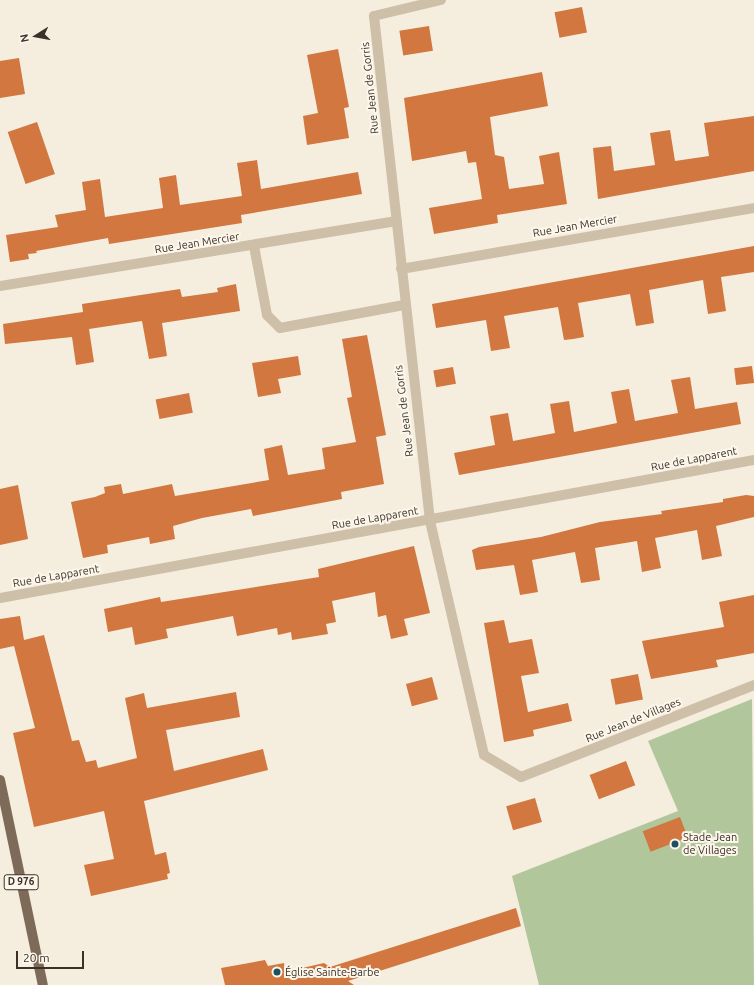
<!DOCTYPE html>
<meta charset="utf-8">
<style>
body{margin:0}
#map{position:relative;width:754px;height:985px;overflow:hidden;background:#f5eddd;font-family:Ubuntu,sans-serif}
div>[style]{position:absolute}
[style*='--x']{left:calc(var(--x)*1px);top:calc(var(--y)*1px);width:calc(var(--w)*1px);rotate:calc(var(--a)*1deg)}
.green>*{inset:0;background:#b2c69c}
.building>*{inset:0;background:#d1773f;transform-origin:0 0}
.minor>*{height:10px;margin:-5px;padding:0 5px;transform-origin:5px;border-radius:5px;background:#cebfa8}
.primary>*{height:10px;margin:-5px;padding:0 5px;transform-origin:5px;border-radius:5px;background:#7e6a58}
.dots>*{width:11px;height:11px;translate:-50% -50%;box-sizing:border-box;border:2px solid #fcf6eb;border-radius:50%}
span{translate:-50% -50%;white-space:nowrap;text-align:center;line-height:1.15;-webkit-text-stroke:4px #fcf6eb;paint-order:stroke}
.shield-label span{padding:1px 3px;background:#fcf6eb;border:1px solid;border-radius:3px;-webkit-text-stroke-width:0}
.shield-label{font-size:10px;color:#3b3129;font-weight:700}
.street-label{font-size:11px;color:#3b3129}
.poi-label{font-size:11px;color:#3b3129}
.left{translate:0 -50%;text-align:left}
.north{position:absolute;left:16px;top:16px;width:40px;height:40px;-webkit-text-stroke:3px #fcf6eb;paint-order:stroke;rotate:259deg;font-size:11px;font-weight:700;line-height:16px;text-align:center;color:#3b3129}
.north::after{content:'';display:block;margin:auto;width:14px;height:18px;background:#3b3129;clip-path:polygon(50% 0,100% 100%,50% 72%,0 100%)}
.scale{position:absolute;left:16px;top:951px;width:68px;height:18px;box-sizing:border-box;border:2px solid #3b3129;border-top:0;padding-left:5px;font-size:12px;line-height:14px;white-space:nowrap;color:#3b3129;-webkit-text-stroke:3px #fcf6eb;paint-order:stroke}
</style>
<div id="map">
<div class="green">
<div style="clip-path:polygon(752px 699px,754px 985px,539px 985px,512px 876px,678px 811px,648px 741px)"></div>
</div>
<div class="building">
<div style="left:582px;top:7px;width:26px;height:28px;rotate:79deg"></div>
<div style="left:429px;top:26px;width:25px;height:30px;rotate:81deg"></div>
<div style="clip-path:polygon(338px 49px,349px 107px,344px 108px,349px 138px,307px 145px,303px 116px,318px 113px,307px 55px)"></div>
<div style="clip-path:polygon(19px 58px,25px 94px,0 98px,0 61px)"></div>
<div style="clip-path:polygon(542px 72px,548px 106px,490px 117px,495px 155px,504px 157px,509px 189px,544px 184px,539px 156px,559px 152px,567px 204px,497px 215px,498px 223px,434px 234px,429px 208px,482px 199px,476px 162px,468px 163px,466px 151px,412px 161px,404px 98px)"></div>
<div style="clip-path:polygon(754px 116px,754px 171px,598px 199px,593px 148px,611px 146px,614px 171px,655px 165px,650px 133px,670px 130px,675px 161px,709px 156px,704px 123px)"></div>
<div style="left:37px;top:122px;width:55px;height:31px;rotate:71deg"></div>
<div style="clip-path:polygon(257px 160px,261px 189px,358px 172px,362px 194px,241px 215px,242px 223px,109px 244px,108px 238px,36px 251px,37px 253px,28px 254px,29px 259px,10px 262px,6px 235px,58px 227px,55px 215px,86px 210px,82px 182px,100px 179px,105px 217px,163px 208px,159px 178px,176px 175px,180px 205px,242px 196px,237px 163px)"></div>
<div style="clip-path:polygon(754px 246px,754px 272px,721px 277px,726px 311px,708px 314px,703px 280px,649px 290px,654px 323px,636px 326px,630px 294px,578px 303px,584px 337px,573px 339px,564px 340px,558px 307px,504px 316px,510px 348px,491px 351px,486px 320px,436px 328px,432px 304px)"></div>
<div style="clip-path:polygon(236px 284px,240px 311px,162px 323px,167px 356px,149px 359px,142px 321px,89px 329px,94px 362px,76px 365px,72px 337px,5px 344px,3px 324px,83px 312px,82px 304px,180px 289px,182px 297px,218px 292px,217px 288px)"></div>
<div style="clip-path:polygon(367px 335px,386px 435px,376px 437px,384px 484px,341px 492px,342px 499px,253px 516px,251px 509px,202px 518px,173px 526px,175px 539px,150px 544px,149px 537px,107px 545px,108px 553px,83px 558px,71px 502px,95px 497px,105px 493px,104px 487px,121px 484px,123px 494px,172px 484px,175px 496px,269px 480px,264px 449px,282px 445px,288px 475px,325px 469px,322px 448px,356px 442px,347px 398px,352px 397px,342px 339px)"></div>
<div style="clip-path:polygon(298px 356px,301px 375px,278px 379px,281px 393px,258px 397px,252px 363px)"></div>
<div style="left:752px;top:366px;width:17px;height:18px;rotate:83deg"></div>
<div style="left:453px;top:367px;width:17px;height:20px;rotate:80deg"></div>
<div style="clip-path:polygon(690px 377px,695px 409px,737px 402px,741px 424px,459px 475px,454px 453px,495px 445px,490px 416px,508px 413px,513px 441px,555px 433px,550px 404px,569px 401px,574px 432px,617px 423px,611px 392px,629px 389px,635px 421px,678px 413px,671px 380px)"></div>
<div style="left:189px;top:393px;width:20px;height:34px;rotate:79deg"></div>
<div style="clip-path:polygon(18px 485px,28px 539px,0 545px,0 489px)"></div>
<div style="clip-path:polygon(746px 495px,754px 496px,754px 517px,716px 526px,722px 556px,702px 560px,697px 530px,655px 538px,661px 568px,642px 572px,637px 541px,595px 548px,600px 580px,581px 583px,575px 552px,532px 560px,538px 592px,520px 595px,514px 565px,476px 570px,472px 550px,479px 547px,541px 537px,600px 522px,662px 514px,661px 511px,723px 502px,723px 499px)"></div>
<div style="clip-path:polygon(414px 546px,430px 613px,404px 619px,408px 635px,391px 639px,386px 615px,378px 617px,375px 592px,332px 601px,336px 622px,326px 624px,328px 634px,292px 640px,291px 632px,278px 635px,277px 628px,237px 636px,233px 616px,166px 629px,168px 638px,135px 645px,132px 627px,108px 632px,104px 609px,160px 597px,161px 602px,319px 577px,318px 569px)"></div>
<div style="clip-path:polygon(754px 595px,754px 653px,716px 660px,718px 667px,651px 679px,642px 641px,724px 627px,719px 602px)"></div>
<div style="clip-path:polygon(20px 616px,24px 640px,44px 635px,72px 741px,79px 740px,86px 762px,96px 760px,98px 768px,137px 758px,125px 698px,144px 693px,147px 708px,236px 692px,240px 717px,166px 730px,174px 771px,263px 749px,268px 770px,144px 801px,155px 855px,166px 852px,170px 873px,167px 874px,168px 879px,91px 896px,84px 865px,114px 859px,104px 811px,34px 827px,13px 733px,35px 728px,14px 646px,0 649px,0 619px)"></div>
<div style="clip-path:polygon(504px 620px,509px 643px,532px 639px,539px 673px,521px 676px,528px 712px,568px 703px,572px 721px,533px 730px,534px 736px,504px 742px,484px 623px)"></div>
<div style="left:638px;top:674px;width:26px;height:28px;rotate:79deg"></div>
<div style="left:432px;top:677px;width:23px;height:27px;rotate:75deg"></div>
<div style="left:626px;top:761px;width:26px;height:39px;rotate:69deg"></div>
<div style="left:535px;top:798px;width:25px;height:30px;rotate:74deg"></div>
<div style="left:680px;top:817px;width:22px;height:40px;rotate:69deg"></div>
<div style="clip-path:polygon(516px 908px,521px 926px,348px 981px,354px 985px,225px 985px,221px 968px,265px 960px,268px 966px,284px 963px,285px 972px,324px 963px,330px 967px)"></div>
</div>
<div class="minor">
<div style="--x:441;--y:0;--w:69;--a:166.6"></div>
<div style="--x:374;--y:16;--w:508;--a:83.67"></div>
<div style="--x:430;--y:521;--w:240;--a:77"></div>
<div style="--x:484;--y:755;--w:43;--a:30.7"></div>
<div style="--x:521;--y:777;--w:251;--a:-21.5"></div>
<div style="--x:254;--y:246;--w:70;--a:79.3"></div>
<div style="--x:267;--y:315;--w:18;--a:45"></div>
<div style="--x:280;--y:328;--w:126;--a:-10.5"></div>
<div style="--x:401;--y:269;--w:358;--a:-9.8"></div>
<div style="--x:0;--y:286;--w:402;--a:-9.3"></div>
<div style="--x:0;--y:598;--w:767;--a:-10.37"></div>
</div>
<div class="primary">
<div style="--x:0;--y:780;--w:209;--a:78.2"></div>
</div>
<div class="dots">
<div style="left:675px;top:844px;background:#1a5260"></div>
<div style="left:277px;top:972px;background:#1a5260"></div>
</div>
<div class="shield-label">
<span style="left:21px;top:882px">D 976</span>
</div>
<div class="street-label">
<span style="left:370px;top:88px;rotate:-96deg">Rue Jean de Gorris</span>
<span style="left:575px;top:226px;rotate:-10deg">Rue Jean Mercier</span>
<span style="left:197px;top:243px;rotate:-9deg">Rue Jean Mercier</span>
<span style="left:404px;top:411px;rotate:-97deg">Rue Jean de Gorris</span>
<span style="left:694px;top:459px;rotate:-11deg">Rue de Lapparent</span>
<span style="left:375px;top:518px;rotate:-10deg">Rue de Lapparent</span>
<span style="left:56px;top:576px;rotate:-10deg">Rue de Lapparent</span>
<span style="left:633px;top:720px;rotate:-22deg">Rue Jean de Villages</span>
</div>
<div class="poi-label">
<span class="left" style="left:683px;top:844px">Stade Jean<br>de Villages</span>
<span class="left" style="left:285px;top:972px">Église Sainte-Barbe</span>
</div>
<div class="north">N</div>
<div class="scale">20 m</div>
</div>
